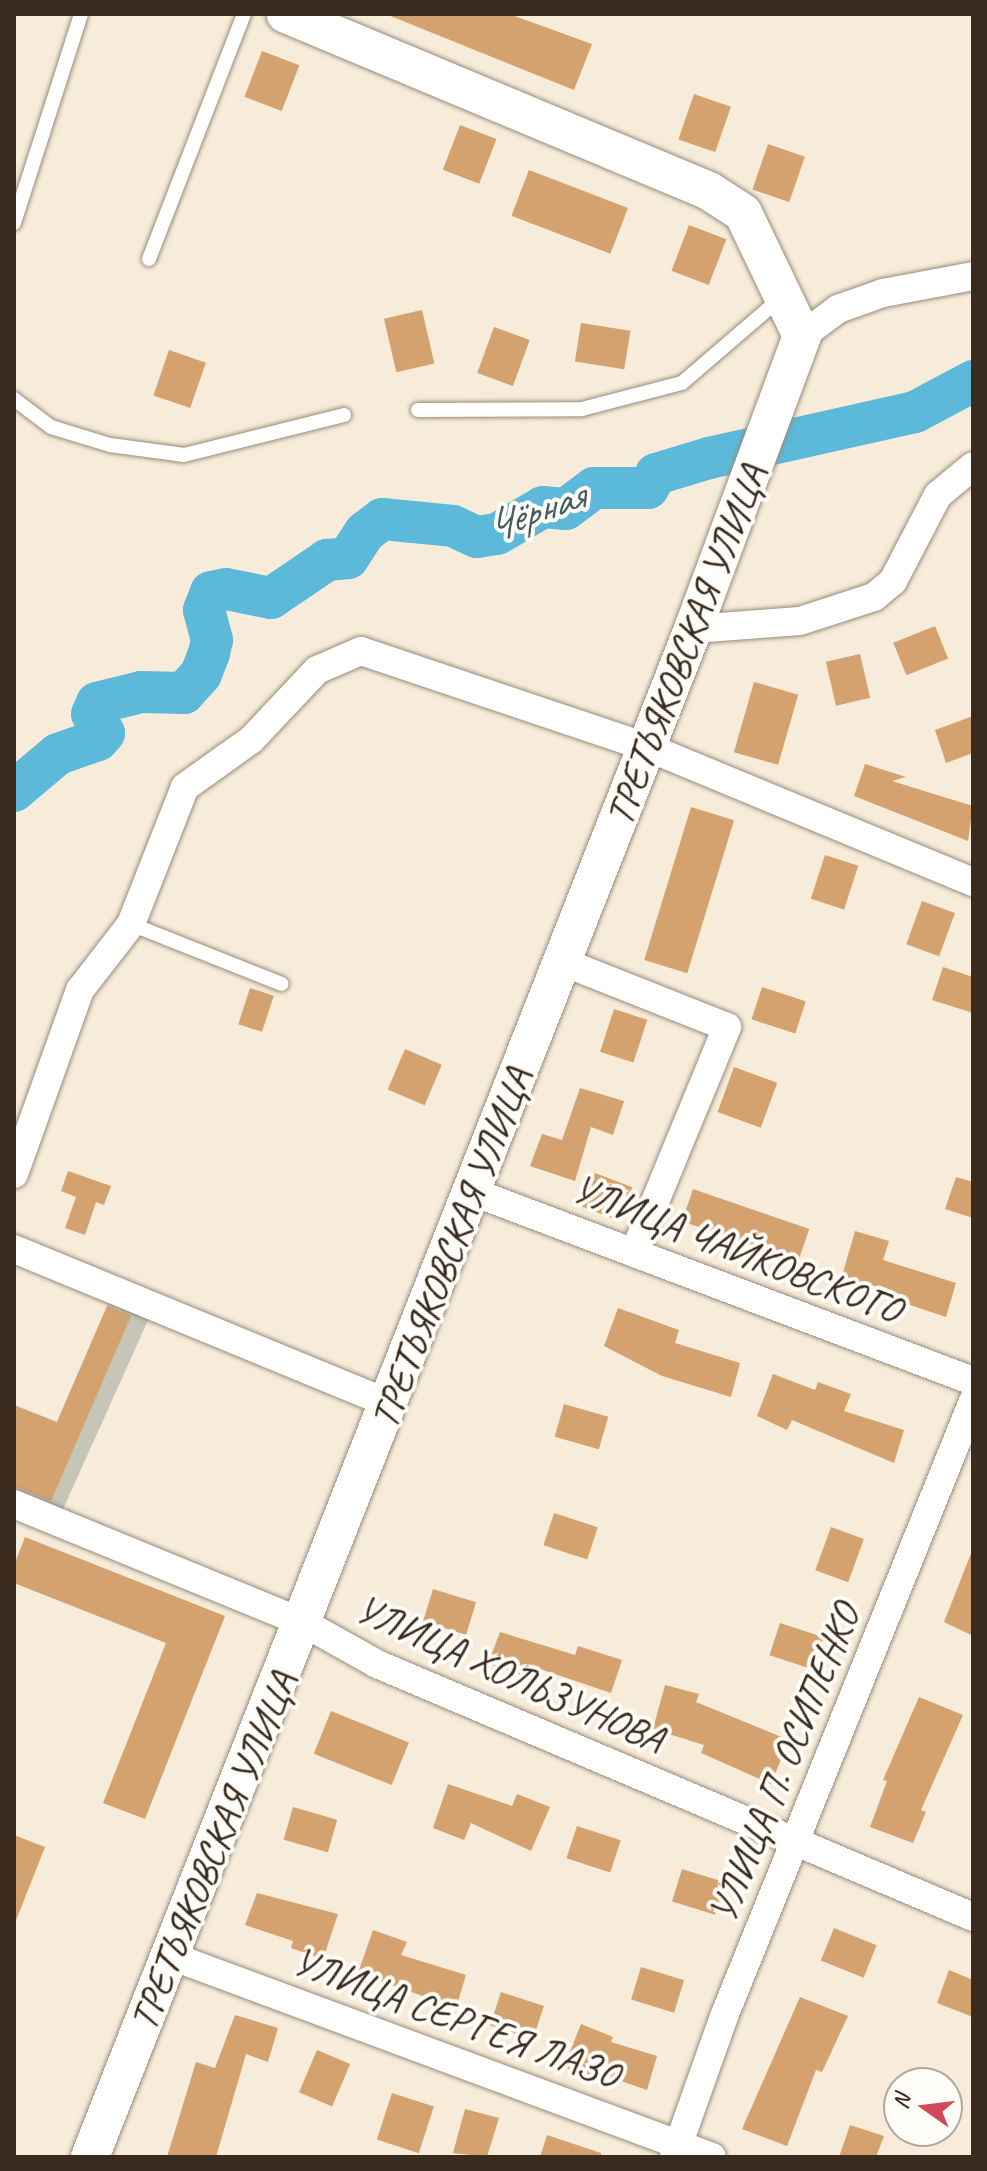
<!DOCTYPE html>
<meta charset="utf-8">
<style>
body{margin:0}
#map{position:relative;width:987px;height:2171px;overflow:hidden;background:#f7ecd9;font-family:Caveat,sans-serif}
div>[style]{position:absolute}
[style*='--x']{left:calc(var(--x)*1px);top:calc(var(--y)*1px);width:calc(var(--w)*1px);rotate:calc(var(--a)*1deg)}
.industrial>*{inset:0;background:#c5c5b8}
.river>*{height:42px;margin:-21px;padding:0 21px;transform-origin:21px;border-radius:21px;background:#5cb9da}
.building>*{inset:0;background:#d3a26e;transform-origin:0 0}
.roads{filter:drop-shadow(0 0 2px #998b7c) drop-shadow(0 0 2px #998b7c)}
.lane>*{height:14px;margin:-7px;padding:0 7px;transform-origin:7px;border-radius:7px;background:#fff}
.street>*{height:28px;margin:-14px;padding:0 14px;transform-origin:14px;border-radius:14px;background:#fff}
.secondary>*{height:38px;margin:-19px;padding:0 19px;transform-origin:19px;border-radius:19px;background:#fff}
span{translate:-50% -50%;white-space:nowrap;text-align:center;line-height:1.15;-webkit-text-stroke:8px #fdfcf7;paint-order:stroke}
.street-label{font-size:40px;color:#3b2a1e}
.water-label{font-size:42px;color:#475c60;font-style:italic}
.frame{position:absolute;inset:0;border:16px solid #3b2a1e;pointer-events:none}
.north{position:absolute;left:883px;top:2067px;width:80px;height:80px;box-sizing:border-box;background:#fdfcf7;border:2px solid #afa8a0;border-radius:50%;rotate:284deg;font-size:22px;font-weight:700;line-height:32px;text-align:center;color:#3b2a1e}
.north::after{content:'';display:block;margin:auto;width:28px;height:36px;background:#d1495b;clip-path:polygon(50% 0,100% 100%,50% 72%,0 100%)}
</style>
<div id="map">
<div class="industrial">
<div style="clip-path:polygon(109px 1302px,154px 1307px,60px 1516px,14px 1497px,14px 1406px,53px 1431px)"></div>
</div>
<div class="river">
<div style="--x:14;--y:791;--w:57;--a:-40.1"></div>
<div style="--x:58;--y:754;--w:42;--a:-19.3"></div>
<div style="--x:98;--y:740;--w:9;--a:-49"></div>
<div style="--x:104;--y:733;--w:22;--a:-122"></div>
<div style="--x:92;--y:714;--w:12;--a:-66"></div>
<div style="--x:97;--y:703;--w:45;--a:-14"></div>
<div style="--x:141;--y:692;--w:43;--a:1.3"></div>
<div style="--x:184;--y:693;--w:25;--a:-48"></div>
<div style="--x:201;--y:674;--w:22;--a:-69"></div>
<div style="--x:209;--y:653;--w:13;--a:-77"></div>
<div style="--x:212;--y:640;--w:31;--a:-105"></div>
<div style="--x:204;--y:610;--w:19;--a:-69"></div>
<div style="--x:211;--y:592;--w:15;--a:-11"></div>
<div style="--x:226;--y:589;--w:46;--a:11.3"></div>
<div style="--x:271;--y:598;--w:68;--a:-34.2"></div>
<div style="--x:327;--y:560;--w:21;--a:-5"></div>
<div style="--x:348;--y:558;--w:31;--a:-57"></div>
<div style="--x:365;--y:532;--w:21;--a:-37"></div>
<div style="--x:382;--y:519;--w:71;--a:5.6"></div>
<div style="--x:453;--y:526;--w:26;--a:25"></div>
<div style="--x:477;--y:537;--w:20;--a:-9"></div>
<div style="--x:497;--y:534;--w:53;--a:-30.4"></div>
<div style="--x:543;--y:507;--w:23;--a:5"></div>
<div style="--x:566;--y:509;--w:35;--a:-37"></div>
<div style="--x:594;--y:488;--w:54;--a:0"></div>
<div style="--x:648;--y:488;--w:16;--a:-60"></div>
<div style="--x:656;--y:474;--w:55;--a:-16.8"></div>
<div style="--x:709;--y:458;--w:211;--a:-12.6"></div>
<div style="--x:915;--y:412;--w:66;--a:-28.1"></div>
</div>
<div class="building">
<div style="clip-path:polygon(509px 14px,592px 44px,574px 90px,388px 15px)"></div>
<div style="left:262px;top:51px;width:40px;height:49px;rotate:21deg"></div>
<div style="left:694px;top:94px;width:39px;height:48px;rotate:19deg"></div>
<div style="left:460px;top:125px;width:39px;height:48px;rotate:21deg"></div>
<div style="left:768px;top:144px;width:39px;height:48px;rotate:19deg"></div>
<div style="left:529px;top:170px;width:106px;height:49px;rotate:21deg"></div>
<div style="left:689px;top:225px;width:40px;height:49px;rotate:21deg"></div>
<div style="left:422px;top:310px;width:55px;height:39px;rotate:77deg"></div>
<div style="left:581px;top:323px;width:50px;height:39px;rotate:9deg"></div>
<div style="left:494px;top:327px;width:38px;height:49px;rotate:20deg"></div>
<div style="left:169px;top:350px;width:39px;height:48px;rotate:19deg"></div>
<div style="left:935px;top:626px;width:35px;height:45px;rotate:68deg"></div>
<div style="left:860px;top:654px;width:45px;height:35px;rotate:77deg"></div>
<div style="left:754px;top:682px;width:46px;height:73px;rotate:16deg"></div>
<div style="clip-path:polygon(973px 716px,973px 753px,946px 763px,935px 730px)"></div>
<div style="clip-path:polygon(865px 764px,906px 777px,892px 781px,973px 806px,968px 841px,854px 796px)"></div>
<div style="left:691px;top:807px;width:45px;height:160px;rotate:17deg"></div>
<div style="left:825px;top:855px;width:35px;height:46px;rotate:18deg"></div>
<div style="left:922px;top:901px;width:35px;height:46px;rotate:20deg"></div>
<div style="clip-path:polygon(943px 967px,973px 977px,973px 1013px,932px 1000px)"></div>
<div style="left:762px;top:987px;width:46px;height:34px;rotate:18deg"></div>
<div style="left:250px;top:988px;width:25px;height:38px;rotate:18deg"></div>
<div style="left:614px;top:1009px;width:35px;height:45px;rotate:18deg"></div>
<div style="left:405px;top:1049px;width:40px;height:44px;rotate:23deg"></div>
<div style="left:734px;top:1067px;width:46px;height:48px;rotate:20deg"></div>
<div style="clip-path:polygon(580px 1088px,624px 1101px,613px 1135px,591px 1127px,575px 1181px,530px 1166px,542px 1134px,562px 1140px)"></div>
<div style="clip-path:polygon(68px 1171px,111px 1186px,104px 1205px,96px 1202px,85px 1235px,65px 1228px,76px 1197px,61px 1191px)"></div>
<div style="left:595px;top:1173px;width:40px;height:36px;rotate:21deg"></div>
<div style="clip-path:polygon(956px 1177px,973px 1182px,973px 1218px,945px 1209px)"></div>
<div style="left:693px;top:1189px;width:123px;height:34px;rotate:19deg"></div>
<div style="clip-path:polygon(855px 1231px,889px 1241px,883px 1260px,956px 1283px,946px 1317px,901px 1302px,903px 1295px,842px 1276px)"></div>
<div style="clip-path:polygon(107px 1306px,131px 1316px,51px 1501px,14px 1486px,14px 1405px,57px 1422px)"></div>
<div style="clip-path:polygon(618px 1308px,679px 1330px,675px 1343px,740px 1363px,731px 1397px,662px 1376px,604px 1346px)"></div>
<div style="clip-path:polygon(773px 1374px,815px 1390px,818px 1382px,851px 1394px,844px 1411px,904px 1430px,894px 1463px,792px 1420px,787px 1430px,757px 1416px)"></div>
<div style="left:564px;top:1404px;width:46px;height:34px;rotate:16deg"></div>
<div style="left:554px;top:1513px;width:46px;height:34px;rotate:18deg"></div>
<div style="left:831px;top:1527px;width:35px;height:46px;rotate:20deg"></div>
<div style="clip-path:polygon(25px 1537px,225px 1616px,145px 1819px,103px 1803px,166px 1643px,14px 1583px,14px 1565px)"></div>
<div style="clip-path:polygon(972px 1551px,973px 1551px,973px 1636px,944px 1622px)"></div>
<div style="left:433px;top:1589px;width:45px;height:34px;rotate:17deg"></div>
<div style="left:780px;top:1623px;width:46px;height:34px;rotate:18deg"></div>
<div style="clip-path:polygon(500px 1632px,575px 1655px,578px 1646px,622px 1660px,611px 1693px,537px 1668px,533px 1679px,488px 1664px)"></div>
<div style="clip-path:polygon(665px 1685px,699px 1694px,696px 1702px,789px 1740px,771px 1784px,701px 1753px,704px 1745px,653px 1729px)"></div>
<div style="clip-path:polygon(919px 1697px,963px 1715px,921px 1810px,926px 1812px,913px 1843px,870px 1827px,887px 1781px,883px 1780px)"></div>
<div style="left:331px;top:1711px;width:84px;height:46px;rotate:22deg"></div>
<div style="clip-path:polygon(448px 1784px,512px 1806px,517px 1794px,550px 1807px,531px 1851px,471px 1823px,464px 1840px,433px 1828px)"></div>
<div style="left:293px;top:1807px;width:46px;height:34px;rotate:16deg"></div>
<div style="left:577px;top:1826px;width:46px;height:34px;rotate:18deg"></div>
<div style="clip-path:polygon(14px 1835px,45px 1847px,15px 1923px,14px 1922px)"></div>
<div style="left:682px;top:1869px;width:45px;height:34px;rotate:17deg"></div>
<div style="clip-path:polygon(257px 1893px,338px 1914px,323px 1959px,291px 1948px,293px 1941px,245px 1925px)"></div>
<div style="left:834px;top:1928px;width:46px;height:35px;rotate:22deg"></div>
<div style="clip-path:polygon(373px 1930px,407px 1942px,401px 1955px,466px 1975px,456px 2008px,358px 1973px)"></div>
<div style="left:641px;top:1967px;width:45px;height:34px;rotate:17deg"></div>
<div style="clip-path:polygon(949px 1970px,973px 1980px,973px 2017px,937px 2003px)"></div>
<div style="left:501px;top:1992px;width:45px;height:35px;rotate:18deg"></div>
<div style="clip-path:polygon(800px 1997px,848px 2016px,822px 2072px,816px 2070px,787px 2146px,742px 2129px)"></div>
<div style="clip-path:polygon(235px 2015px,278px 2028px,268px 2062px,246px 2054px,216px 2157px,167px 2157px,196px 2062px,215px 2068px)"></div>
<div style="clip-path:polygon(581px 2024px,613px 2037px,611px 2042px,657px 2056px,647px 2090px,598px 2073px,595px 2081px,564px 2067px)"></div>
<div style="left:317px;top:2050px;width:36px;height:46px;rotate:23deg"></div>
<div style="left:392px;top:2093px;width:44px;height:49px;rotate:18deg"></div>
<div style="clip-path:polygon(465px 2109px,499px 2118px,487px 2157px,453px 2153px)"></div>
<div style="clip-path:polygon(850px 2125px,884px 2136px,876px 2157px,839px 2157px)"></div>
<div style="clip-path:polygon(547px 2135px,601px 2153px,601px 2157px,540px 2157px)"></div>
</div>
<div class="roads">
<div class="lane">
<div style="--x:14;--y:223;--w:219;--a:-72.2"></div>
<div style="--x:149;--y:259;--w:263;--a:-68.8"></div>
<div style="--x:14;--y:399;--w:46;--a:37.1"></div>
<div style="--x:51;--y:427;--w:62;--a:17"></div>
<div style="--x:110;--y:445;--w:75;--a:7.7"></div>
<div style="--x:184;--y:455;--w:165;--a:-14"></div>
<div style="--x:418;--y:410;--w:164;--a:-0.3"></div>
<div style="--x:582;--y:409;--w:103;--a:-14.6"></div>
<div style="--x:682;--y:383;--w:133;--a:-40.7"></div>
<div style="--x:131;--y:924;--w:162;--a:21.7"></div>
</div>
<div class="street">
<div style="--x:802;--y:336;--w:45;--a:-36.9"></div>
<div style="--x:838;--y:309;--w:48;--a:-19.6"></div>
<div style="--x:883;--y:293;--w:92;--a:-10.7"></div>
<div style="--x:693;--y:629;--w:107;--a:-4.3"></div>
<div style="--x:800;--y:621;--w:78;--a:-18"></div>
<div style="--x:874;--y:597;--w:25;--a:-40"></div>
<div style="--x:893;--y:581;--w:97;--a:-62.4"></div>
<div style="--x:938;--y:495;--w:45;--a:-39.6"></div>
<div style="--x:563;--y:962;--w:176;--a:21.6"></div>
<div style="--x:727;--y:1027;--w:244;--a:112.4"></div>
<div style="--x:14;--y:1174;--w:195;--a:-70.3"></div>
<div style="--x:80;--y:990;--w:83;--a:-52.3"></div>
<div style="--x:131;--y:924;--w:147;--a:-68.5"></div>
<div style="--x:185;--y:787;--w:81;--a:-35.5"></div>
<div style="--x:251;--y:740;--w:96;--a:-46.7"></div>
<div style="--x:317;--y:670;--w:48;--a:-23.4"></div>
<div style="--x:361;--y:651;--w:302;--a:18.6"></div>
<div style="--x:647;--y:747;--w:353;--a:22.5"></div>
<div style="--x:473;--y:1192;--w:535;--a:20.71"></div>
<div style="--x:14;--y:1249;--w:407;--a:22.4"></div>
<div style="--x:14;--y:1504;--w:313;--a:22.3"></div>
<div style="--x:304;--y:1623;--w:84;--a:29.3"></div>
<div style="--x:377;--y:1664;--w:647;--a:23"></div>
<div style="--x:171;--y:1956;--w:577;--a:20.38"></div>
<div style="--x:674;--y:2157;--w:152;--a:-70.4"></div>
<div style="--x:725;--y:2014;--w:661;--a:-67.97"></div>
</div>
<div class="secondary">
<div style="--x:90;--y:2157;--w:1643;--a:-68.46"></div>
<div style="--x:693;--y:629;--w:313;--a:-69.6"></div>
<div style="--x:802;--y:336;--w:136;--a:-115.6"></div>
<div style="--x:743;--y:213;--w:40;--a:-147.1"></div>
<div style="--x:709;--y:191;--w:459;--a:-157.3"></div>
</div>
</div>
<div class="street-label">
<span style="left:686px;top:645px;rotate:-69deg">ТРЕТЬЯКОВСКАЯ УЛИЦА</span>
<span style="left:451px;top:1248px;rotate:-69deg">ТРЕТЬЯКОВСКАЯ УЛИЦА</span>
<span style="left:737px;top:1249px;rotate:21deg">УЛИЦА ЧАЙКОВСКОГО</span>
<span style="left:510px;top:1674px;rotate:24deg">УЛИЦА ХОЛЬЗУНОВА</span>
<span style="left:784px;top:1763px;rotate:-68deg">УЛИЦА П. ОСИПЕНКО</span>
<span style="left:213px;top:1851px;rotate:-68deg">ТРЕТЬЯКОВСКАЯ УЛИЦА</span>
<span style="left:456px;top:2018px;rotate:20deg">УЛИЦА СЕРГЕЯ ЛАЗО</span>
</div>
<div class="water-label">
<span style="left:535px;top:512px;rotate:-20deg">Чёрная</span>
</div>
<div class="frame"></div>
<div class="north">N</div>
</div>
